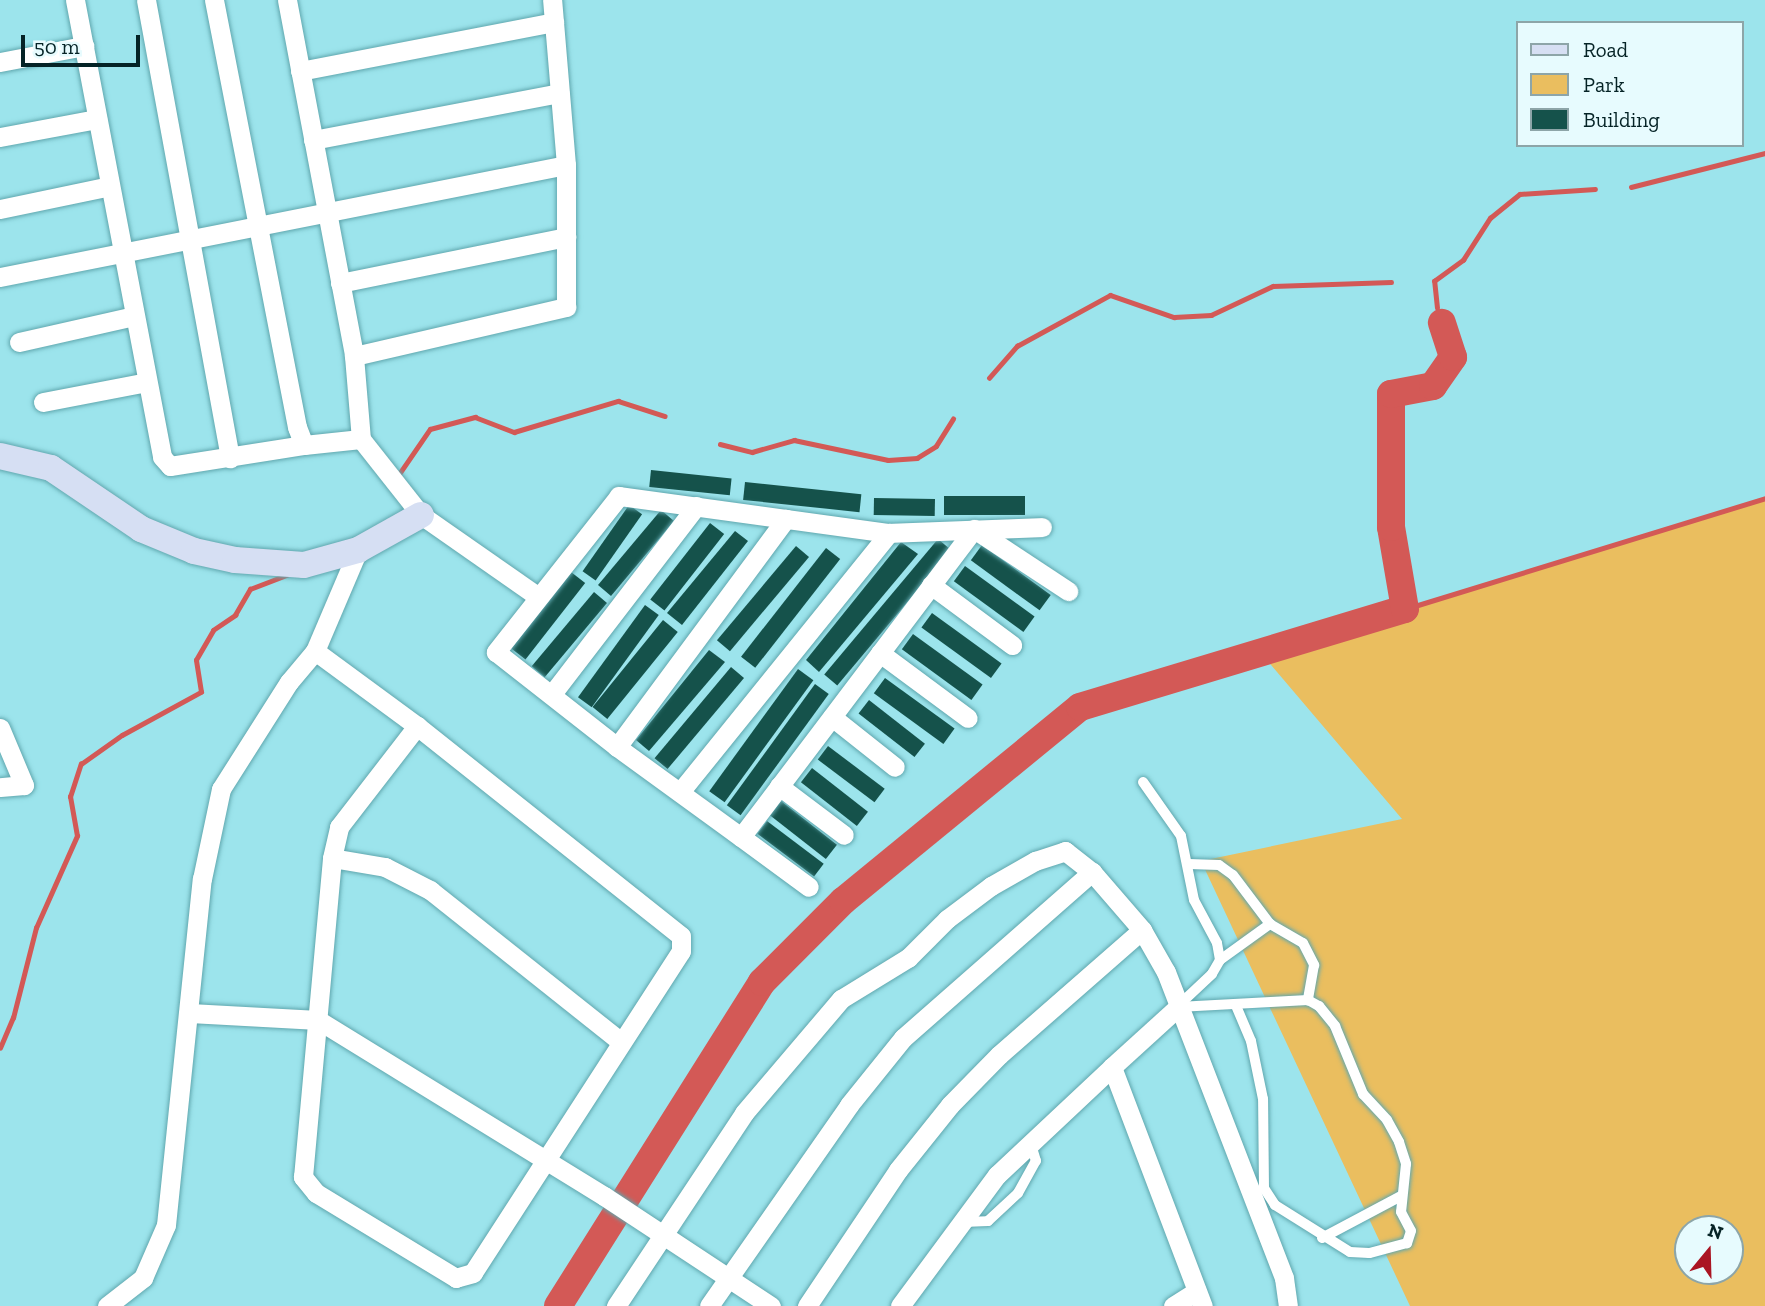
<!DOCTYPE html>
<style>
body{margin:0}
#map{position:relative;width:1765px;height:1306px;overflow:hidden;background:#9ce4ec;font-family:"Zilla Slab",serif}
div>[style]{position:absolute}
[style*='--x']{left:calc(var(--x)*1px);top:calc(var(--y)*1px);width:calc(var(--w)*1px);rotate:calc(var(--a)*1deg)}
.green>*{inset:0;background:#eabe5f}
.stream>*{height:4.5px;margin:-2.25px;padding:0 2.25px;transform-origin:2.25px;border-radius:2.25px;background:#d35956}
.river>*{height:28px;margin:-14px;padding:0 14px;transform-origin:14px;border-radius:14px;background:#d35956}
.building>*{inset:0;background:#15524b;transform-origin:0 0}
.roads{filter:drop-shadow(0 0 2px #60a7ae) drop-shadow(0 0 2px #60a7ae)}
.service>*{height:10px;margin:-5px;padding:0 5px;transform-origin:5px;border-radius:5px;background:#fff}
.minor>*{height:19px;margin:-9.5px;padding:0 9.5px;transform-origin:9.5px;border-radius:9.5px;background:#fff}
.secondary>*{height:26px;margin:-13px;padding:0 13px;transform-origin:13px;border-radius:13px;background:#d6dff3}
span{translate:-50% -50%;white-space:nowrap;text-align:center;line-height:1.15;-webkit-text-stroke:7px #e7fbfe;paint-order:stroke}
.legend{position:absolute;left:1516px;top:21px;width:228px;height:126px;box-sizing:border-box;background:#e7fbfe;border:2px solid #8da5a8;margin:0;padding:9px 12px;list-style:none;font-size:21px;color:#052326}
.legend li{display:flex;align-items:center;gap:14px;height:35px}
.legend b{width:35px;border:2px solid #8da5a8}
.north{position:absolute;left:1674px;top:1215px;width:70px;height:70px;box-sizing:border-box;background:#e7fbfe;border:2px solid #8da5a8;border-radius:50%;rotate:19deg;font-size:19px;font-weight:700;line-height:28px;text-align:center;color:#052326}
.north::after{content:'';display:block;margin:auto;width:24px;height:32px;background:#aa1523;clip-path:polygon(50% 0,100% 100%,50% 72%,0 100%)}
.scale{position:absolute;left:21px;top:35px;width:119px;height:32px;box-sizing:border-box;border:4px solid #052326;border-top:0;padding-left:9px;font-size:21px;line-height:24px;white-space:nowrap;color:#052326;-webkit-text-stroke:5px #e7fbfe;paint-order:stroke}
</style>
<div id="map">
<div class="green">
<div style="clip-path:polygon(evenodd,1765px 498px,1765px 1306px,1410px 1306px,1201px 861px,1402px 819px,1260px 652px,1765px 498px,1688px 1229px,1730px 1229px,1730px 1271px,1688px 1271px,1688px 1229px)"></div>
</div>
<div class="stream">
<div style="--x:1631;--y:187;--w:138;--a:-14.2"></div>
<div style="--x:1437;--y:308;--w:27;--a:-96"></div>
<div style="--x:1434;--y:281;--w:36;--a:-36"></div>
<div style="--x:1463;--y:260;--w:50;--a:-57.3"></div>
<div style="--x:1490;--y:218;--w:38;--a:-39"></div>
<div style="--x:1520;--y:194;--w:75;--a:-3.8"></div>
<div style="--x:989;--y:378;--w:43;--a:-48.8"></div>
<div style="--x:1017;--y:346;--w:106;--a:-28.7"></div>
<div style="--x:1110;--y:295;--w:68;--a:19"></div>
<div style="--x:1174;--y:317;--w:37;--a:-3"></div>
<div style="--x:1211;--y:315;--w:68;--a:-25.1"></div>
<div style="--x:1273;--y:286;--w:118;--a:-1.9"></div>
<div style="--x:720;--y:444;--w:33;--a:14"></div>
<div style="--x:752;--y:452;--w:44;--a:-15.9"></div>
<div style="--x:794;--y:440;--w:96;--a:12"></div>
<div style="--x:888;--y:460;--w:29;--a:-4"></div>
<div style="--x:917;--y:458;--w:22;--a:-32"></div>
<div style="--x:936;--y:446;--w:32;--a:-58"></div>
<div style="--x:397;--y:477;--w:58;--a:-55.5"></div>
<div style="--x:430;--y:429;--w:47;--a:-14.9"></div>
<div style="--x:475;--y:417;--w:42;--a:21"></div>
<div style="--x:514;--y:432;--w:109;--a:-16.6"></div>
<div style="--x:618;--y:401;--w:49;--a:17.7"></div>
<div style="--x:1405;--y:609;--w:377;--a:-17.1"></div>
<div style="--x:0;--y:1048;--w:33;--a:-67"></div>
<div style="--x:13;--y:1018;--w:93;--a:-75.7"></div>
<div style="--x:36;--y:928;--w:101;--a:-66"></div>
<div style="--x:77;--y:836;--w:40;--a:-100"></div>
<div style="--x:70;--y:797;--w:35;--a:-72"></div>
<div style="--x:81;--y:764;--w:50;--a:-35.3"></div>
<div style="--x:122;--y:735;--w:90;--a:-28.6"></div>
<div style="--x:201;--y:692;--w:32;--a:-99"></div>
<div style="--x:196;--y:660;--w:34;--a:-60"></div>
<div style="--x:213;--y:630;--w:27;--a:-34"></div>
<div style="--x:235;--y:615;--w:30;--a:-60"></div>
<div style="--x:250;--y:589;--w:40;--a:-21"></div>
</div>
<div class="river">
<div style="--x:558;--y:1306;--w:383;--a:-57.8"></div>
<div style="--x:762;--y:982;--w:115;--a:-45"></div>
<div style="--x:843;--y:901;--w:306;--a:-39.3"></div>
<div style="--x:1080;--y:707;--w:339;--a:-16.8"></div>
<div style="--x:1405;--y:609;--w:83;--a:-99.7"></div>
<div style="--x:1391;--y:527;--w:133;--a:-90"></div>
<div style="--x:1391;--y:394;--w:43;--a:-10.8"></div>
<div style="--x:1433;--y:386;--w:35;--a:-55"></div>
<div style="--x:1453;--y:357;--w:36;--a:-108"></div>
</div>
<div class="building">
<div style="left:651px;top:470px;width:81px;height:17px;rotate:6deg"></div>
<div style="left:745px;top:482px;width:117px;height:18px;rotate:6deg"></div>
<div style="left:1025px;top:496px;width:19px;height:81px;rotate:90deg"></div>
<div style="left:874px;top:498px;width:61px;height:17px;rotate:1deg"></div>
<div style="left:629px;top:505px;width:16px;height:81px;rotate:35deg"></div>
<div style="left:661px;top:510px;width:17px;height:98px;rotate:40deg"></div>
<div style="left:710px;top:523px;width:18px;height:97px;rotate:38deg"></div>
<div style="clip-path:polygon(735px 531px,748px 541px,682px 625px,667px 613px)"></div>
<div style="left:938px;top:539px;width:17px;height:177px;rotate:40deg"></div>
<div style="clip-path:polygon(901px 542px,918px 554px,819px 672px,806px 660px)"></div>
<div style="left:982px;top:545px;width:85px;height:19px;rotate:36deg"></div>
<div style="left:796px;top:546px;width:17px;height:123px;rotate:40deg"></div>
<div style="left:826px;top:548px;width:18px;height:138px;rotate:38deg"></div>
<div style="left:965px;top:566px;width:86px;height:19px;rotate:36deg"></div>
<div style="left:571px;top:572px;width:18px;height:97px;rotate:38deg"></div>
<div style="left:594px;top:592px;width:17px;height:97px;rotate:40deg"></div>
<div style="left:645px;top:605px;width:17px;height:114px;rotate:36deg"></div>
<div style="left:932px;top:613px;width:86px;height:18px;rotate:36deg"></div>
<div style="left:663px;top:620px;width:19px;height:112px;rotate:39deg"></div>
<div style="left:913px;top:634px;width:86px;height:19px;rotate:36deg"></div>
<div style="clip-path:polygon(709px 650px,725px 662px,649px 751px,636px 740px)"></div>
<div style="left:731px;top:667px;width:17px;height:119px;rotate:40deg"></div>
<div style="left:798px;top:669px;width:19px;height:151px;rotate:36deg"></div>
<div style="left:885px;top:678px;width:86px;height:19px;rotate:36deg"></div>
<div style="left:815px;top:684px;width:17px;height:150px;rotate:36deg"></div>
<div style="left:869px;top:700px;width:71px;height:17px;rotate:38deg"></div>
<div style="left:828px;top:746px;width:71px;height:17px;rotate:37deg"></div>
<div style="left:812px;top:768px;width:71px;height:18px;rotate:38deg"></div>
<div style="left:781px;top:801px;width:71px;height:18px;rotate:38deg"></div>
<div style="left:767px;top:821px;width:71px;height:16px;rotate:37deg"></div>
</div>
<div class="roads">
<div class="service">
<div style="--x:1143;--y:782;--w:66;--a:54.9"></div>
<div style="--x:1181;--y:836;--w:65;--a:78.5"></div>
<div style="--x:1194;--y:900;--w:49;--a:61.9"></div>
<div style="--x:1217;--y:943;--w:17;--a:80"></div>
<div style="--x:1220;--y:960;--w:16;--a:120"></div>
<div style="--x:1212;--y:974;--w:47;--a:136.7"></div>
<div style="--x:1189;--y:864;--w:30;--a:2"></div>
<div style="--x:1219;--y:865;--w:17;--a:36"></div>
<div style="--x:1233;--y:875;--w:61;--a:52.9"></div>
<div style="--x:1270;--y:924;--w:38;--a:30"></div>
<div style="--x:1303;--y:943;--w:25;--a:63"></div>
<div style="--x:1314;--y:965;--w:36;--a:100"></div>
<div style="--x:1220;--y:960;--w:62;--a:-35.8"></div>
<div style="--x:1178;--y:1007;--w:130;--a:-3.1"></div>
<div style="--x:1308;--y:1000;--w:13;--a:29"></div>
<div style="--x:1319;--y:1006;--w:26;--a:51"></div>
<div style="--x:1335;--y:1026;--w:74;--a:67.6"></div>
<div style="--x:1363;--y:1094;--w:35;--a:47"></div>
<div style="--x:1387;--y:1120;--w:25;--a:61"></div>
<div style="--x:1399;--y:1142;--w:23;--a:72"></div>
<div style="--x:1406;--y:1164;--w:48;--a:95.9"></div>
<div style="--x:1401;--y:1212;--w:21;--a:62"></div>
<div style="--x:1411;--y:1231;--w:13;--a:108"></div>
<div style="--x:1407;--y:1243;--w:39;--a:165"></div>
<div style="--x:1369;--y:1253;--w:19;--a:-177"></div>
<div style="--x:1350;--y:1252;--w:89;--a:-147.9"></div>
<div style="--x:1275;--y:1205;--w:20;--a:-123"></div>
<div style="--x:1264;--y:1188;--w:89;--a:-90.6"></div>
<div style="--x:1263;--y:1099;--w:59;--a:-101.7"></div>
<div style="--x:1251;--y:1041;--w:39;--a:-113"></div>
<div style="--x:963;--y:1222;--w:25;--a:-2"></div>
<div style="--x:988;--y:1221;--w:41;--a:-43"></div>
<div style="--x:1018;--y:1193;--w:37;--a:-61"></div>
<div style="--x:1036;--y:1161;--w:21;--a:-107"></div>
<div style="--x:1322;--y:1238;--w:89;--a:-28"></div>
</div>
<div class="minor">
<div style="--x:75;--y:0;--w:465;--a:79.2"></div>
<div style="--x:162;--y:457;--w:12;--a:48"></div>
<div style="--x:170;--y:466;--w:136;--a:-8.9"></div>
<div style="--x:146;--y:0;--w:466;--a:79.6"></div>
<div style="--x:214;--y:0;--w:435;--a:79"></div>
<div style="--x:297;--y:427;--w:19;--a:69"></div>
<div style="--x:304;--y:445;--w:57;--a:-6"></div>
<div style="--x:287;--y:0;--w:362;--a:79.3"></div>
<div style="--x:354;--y:356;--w:83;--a:85.2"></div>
<div style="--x:361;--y:439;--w:97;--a:51.7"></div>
<div style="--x:421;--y:515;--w:141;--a:34.9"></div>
<div style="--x:0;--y:62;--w:86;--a:-10.8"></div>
<div style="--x:300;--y:71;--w:259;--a:-10.9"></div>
<div style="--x:0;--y:137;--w:99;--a:-10.5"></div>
<div style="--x:313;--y:140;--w:251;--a:-10.8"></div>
<div style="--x:0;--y:209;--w:112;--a:-11.8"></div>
<div style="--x:0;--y:277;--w:577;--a:-11.19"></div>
<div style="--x:340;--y:283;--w:231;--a:-11.5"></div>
<div style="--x:19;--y:342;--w:118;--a:-12.7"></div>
<div style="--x:354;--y:356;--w:218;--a:-13"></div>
<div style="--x:566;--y:307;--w:142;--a:-90"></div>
<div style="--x:566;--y:165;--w:166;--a:-94.8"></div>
<div style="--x:43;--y:402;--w:106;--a:-10.9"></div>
<div style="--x:889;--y:533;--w:153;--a:-2.2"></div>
<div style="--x:931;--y:585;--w:101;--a:36.5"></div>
<div style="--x:315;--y:651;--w:127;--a:36.3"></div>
<div style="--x:417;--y:726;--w:337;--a:38.5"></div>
<div style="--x:681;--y:936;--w:15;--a:90"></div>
<div style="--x:681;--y:951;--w:383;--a:122.9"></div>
<div style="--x:473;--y:1273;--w:18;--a:164"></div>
<div style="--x:456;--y:1278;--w:164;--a:-148.7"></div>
<div style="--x:316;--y:1193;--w:21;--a:-129"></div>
<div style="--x:303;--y:1177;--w:320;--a:-84.8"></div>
<div style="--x:332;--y:858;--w:32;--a:-77"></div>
<div style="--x:339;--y:827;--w:128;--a:-52.3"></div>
<div style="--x:880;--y:653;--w:109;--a:36.5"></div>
<div style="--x:552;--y:694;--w:237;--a:-52.5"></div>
<div style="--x:832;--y:717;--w:80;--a:38.4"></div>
<div style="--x:0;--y:728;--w:62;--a:67.2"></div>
<div style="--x:24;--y:785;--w:24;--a:175"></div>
<div style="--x:617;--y:747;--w:284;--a:-53.5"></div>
<div style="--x:779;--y:786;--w:81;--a:37"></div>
<div style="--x:680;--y:792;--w:333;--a:-51.1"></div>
<div style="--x:889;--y:533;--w:273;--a:-172.2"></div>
<div style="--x:619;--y:496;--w:199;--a:128.3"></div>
<div style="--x:496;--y:652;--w:154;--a:38.1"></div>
<div style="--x:617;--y:747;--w:153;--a:36"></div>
<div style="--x:741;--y:837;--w:84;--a:36.3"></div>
<div style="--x:741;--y:837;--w:386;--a:-52.9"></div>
<div style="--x:974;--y:529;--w:113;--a:33.4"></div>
<div style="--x:332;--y:858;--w:54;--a:9.6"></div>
<div style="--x:385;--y:867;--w:51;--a:27.1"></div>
<div style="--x:430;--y:890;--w:244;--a:38.5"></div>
<div style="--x:190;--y:1013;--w:128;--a:3.1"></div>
<div style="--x:318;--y:1020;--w:336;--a:31.6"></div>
<div style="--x:604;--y:1196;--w:200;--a:33.4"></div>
<div style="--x:1112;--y:1067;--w:89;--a:-42.3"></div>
<div style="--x:107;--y:1306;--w:46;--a:-37.9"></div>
<div style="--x:143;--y:1278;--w:58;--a:-66.5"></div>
<div style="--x:166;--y:1225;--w:348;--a:-84.1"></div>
<div style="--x:202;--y:879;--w:92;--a:-78.1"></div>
<div style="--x:221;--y:789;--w:127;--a:-57.6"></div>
<div style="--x:289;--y:682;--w:40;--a:-50"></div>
<div style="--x:315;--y:651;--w:110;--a:-66.9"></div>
<div style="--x:616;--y:1306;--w:232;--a:-56.4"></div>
<div style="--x:744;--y:1113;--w:150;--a:-49.6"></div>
<div style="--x:841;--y:999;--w:79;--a:-31.5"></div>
<div style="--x:908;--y:958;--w:55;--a:-45"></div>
<div style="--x:947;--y:919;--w:55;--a:-36.9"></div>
<div style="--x:991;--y:886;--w:51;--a:-29.6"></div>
<div style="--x:1035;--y:861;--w:32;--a:-18"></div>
<div style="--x:1065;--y:851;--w:34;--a:38"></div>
<div style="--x:1092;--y:872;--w:77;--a:49.2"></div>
<div style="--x:1142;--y:930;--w:48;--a:60.3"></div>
<div style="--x:1166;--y:972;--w:328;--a:68.9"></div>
<div style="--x:1284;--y:1278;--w:28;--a:82"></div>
<div style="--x:709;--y:1306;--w:245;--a:-55.1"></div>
<div style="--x:849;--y:1105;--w:86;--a:-51.1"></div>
<div style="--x:903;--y:1038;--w:252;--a:-41.3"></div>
<div style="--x:807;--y:1306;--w:164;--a:-56.2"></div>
<div style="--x:898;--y:1170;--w:83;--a:-51.3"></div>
<div style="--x:950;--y:1105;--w:70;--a:-45.6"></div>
<div style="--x:999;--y:1055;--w:190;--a:-41.2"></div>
<div style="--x:900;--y:1306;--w:163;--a:-53.5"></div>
<div style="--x:997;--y:1175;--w:158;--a:-43.2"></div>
<div style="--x:1112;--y:1067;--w:256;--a:69.2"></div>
<div style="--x:1173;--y:1306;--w:28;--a:-32"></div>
</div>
<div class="secondary">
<div style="--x:0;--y:456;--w:52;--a:13.2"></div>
<div style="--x:51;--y:468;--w:109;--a:34.1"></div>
<div style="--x:141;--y:529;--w:57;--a:22.5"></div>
<div style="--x:194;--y:551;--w:42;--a:12.4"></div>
<div style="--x:235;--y:560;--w:69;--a:4.1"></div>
<div style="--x:304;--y:565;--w:56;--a:-15.5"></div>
<div style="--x:358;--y:550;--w:72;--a:-29.1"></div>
</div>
</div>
<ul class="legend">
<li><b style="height:9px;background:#d6dff3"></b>Road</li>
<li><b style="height:19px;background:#eabe5f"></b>Park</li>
<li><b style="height:19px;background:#15524b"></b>Building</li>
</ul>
<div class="north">N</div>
<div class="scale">50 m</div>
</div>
